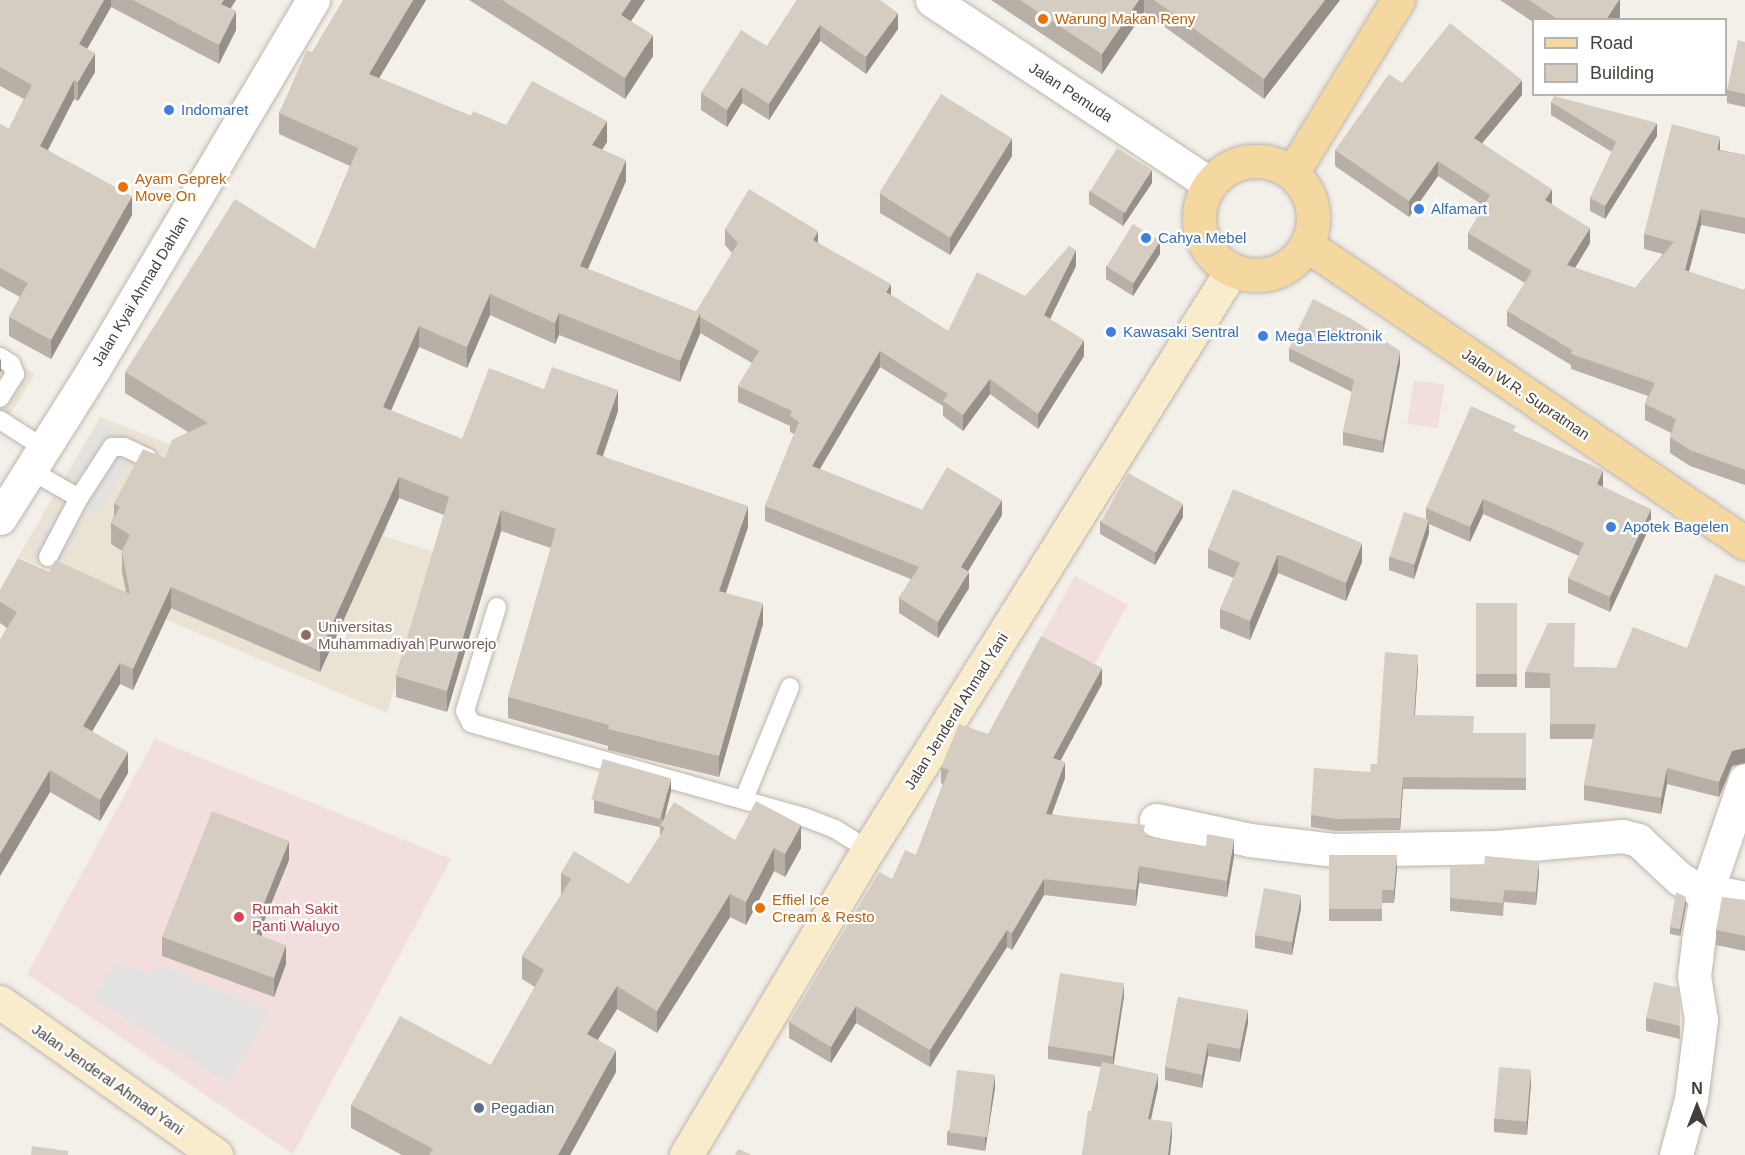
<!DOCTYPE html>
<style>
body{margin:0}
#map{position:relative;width:1745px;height:1155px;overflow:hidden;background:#f3efe9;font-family:Helvetica,sans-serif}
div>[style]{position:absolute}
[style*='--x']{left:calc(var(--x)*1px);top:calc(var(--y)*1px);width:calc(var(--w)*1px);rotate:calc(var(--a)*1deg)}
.education>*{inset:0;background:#eae3d4}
.medical>*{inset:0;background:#f2dfdd;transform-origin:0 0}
.parking>*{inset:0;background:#e4e2e0;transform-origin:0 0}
.roads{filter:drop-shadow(0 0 2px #bdb6ac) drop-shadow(0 0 2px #bdb6ac)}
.service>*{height:18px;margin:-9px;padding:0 9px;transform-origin:9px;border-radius:9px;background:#fff}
.minor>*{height:33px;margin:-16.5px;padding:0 16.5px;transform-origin:16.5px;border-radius:16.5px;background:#fff}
.tertiary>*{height:33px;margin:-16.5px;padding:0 16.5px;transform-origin:16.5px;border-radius:16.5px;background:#fff}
.secondary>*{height:33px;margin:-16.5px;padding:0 16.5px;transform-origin:16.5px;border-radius:16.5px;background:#f9eccc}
.primary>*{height:33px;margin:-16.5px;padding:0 16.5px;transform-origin:16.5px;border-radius:16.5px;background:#f4d8a0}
.primary>.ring{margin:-16.5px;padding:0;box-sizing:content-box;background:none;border:33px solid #f4d8a0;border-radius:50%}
.wall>*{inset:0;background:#b8b0a7;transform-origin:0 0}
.shaded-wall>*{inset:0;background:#969088}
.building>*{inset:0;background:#d6cdc2;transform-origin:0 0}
.dots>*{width:16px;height:16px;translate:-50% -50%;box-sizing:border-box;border:3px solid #fff;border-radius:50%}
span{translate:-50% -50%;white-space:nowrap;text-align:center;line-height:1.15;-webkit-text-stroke:4.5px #fff;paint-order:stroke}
.food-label{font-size:15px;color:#c56008}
.left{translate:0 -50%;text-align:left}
.street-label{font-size:15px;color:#463f38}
.shop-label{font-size:15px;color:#366cbe}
.education-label{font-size:15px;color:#785e54}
.health-label{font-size:15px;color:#be3a42}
.service-label{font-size:15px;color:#4e5e75}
.legend{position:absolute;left:1532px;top:18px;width:195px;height:78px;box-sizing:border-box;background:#fff;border:2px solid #b5b2af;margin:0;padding:8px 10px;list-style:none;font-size:18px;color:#463f38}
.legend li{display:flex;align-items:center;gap:12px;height:30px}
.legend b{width:30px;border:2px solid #b5b2af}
.north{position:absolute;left:1667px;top:1077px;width:60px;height:60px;-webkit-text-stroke:4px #fff;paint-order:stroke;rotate:0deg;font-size:16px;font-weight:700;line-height:24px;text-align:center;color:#463f38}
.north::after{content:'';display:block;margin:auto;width:21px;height:27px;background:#463f38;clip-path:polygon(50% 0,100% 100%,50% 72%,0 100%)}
</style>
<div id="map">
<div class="education">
<div style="clip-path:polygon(0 352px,35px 374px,0 431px)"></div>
<div style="clip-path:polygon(100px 417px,387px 528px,384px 536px,434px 552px,387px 713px,18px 557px)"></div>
</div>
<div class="medical">
<div style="left:1414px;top:380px;width:31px;height:44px;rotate:9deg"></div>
<div style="left:1075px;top:576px;width:60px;height:73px;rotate:29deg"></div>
<div style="clip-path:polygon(155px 739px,451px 859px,293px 1154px,27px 974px)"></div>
</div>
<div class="parking">
<div style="left:102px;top:422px;width:43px;height:85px;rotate:30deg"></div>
<div style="left:53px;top:512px;width:32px;height:48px;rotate:30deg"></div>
<div style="clip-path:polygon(118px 960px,151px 974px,159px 964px,270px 1011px,229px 1084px,92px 997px)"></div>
</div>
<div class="roads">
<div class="service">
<div style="--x:0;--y:357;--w:13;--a:32"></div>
<div style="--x:11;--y:364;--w:11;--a:68"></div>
<div style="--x:15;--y:374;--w:28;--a:122"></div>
<div style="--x:0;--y:420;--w:50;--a:32.7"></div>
<div style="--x:30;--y:470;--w:56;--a:29.7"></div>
<div style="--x:79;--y:498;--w:61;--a:-57.1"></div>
<div style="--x:112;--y:447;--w:12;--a:0"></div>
<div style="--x:124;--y:447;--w:26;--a:25"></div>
<div style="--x:48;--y:557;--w:67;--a:-62.3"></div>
<div style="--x:497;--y:607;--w:109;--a:107.1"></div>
<div style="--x:465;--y:711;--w:13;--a:63"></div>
<div style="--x:471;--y:723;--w:346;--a:15.8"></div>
<div style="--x:804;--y:817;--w:33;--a:21"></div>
<div style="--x:835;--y:829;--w:39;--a:32"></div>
<div style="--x:744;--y:799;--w:121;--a:-67.7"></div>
</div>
<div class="minor">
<div style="--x:1156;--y:820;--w:96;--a:12"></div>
<div style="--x:1250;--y:840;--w:86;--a:6.7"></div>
<div style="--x:1335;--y:850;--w:162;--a:-1.1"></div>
<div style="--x:1497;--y:847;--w:126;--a:-5"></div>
<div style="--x:1623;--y:836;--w:16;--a:15"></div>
<div style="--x:1638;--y:840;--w:57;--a:42.9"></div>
<div style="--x:1680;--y:879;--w:20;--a:30"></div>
<div style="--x:1697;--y:889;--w:49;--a:10.6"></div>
<div style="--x:1676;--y:1155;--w:58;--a:-75"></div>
<div style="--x:1691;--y:1099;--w:80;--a:-82.8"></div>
<div style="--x:1701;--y:1020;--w:45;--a:-99"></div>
<div style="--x:1694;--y:976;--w:35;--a:-83"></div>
<div style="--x:1698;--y:941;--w:51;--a:-79.8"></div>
<div style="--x:1707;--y:891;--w:117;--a:-71.1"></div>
</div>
<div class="tertiary">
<div style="--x:932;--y:0;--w:333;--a:33.5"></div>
<div style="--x:0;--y:518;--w:178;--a:-57.8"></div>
<div style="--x:95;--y:367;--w:427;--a:-59.3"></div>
</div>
<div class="secondary">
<div style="--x:0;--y:1002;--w:265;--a:35.3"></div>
<div style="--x:686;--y:1155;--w:355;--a:-59.2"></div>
<div style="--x:868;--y:850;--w:685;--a:-57.89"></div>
</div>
<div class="primary">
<div class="ring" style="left:1199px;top:161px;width:81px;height:81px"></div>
<div style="--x:1292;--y:173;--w:203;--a:-58.5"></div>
<div style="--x:1307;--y:245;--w:530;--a:34.23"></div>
</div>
</div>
<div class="wall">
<div style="clip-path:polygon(0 0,236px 0,230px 9px,236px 30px,219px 64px,111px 7px,87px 49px,95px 72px,78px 101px,74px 99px,48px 150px,132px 215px,51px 359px,9px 336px,9px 317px,20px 297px,0 286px,0 124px,9px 129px,24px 99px,0 86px)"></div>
<div style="clip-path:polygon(426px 0,379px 78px,471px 116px,506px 125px,607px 142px,602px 149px,626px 181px,588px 269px,696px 312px,732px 253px,725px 245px,725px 229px,818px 243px,891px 295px,948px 331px,1025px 296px,1076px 266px,1050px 319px,1084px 356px,1038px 429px,990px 394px,963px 431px,943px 416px,943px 406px,880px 367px,820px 469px,922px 510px,1002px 515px,968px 571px,969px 588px,938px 638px,899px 613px,899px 598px,911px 579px,765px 521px,765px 506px,794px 434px,790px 432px,790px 426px,738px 402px,738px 386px,752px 363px,700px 333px,680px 382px,559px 335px,555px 344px,490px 315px,467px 368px,419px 347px,391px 411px,462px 439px,544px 389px,618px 411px,603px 456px,748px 527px,726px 593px,763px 624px,719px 777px,608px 750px,608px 746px,508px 718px,508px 697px,551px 548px,501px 531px,447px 712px,396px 697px,396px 676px,444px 515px,399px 498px,320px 672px,171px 608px,133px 690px,120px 684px,92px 731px,128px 773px,100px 821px,50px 792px,0 876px,0 640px,7px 628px,0 623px,0 590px,49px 572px,126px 592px,122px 572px,122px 551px,111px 544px,111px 523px,114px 516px,114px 503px,165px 458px,188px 432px,125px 393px,125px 372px,315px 249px,350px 166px,279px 134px,279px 113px,312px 52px)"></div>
<div style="clip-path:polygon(469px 0,645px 0,631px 21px,653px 56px,625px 99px)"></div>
<div style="clip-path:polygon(797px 0,898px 29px,866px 74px,820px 41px,769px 120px,742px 103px,727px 127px,701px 110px,701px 93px,767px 46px)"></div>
<div style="clip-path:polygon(991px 0,1340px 0,1264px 99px,1144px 12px,1102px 74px)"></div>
<div style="clip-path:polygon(1500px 0,1620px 0,1620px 17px,1618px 20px,1533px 20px,1533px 22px)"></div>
<div style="clip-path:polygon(1745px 42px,1745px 107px,1727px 103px,1727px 90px)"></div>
<div style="clip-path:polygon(1402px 83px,1522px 95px,1482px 143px,1552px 204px,1590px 243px,1575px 268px,1635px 288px,1663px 254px,1644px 249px,1644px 234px,1720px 150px,1745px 155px,1745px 234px,1701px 225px,1689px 272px,1744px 290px,1745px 288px,1745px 485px,1690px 466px,1670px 453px,1670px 437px,1671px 433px,1645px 420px,1645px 404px,1648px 396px,1571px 369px,1571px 365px,1507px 326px,1507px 311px,1525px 283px,1468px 249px,1468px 233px,1484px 206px,1438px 176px,1409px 217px,1335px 166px,1335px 150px)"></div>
<div style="clip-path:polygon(1551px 102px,1657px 136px,1605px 219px,1590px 211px,1590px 198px,1612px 152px,1551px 115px)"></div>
<div style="clip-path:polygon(1012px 156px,950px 255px,880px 213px,880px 194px)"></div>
<div style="clip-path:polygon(1152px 183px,1123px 226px,1089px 204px,1089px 191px)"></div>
<div style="clip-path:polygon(1160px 254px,1133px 296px,1106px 279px,1106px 266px)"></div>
<div style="clip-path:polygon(1289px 348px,1400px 364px,1383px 453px,1343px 445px,1343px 432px,1352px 392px,1289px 361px)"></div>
<div style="clip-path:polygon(1516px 432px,1603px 485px,1603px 487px,1651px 524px,1610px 612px,1568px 593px,1568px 578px,1579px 556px,1483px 514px,1470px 542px,1429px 524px,1429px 533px,1414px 579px,1389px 570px,1389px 557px,1426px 519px,1426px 508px)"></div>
<div style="clip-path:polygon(1183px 517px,1155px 565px,1100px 534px,1100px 521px)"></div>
<div style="clip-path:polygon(1208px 549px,1362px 562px,1346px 601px,1278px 573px,1250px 640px,1220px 628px,1220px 609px,1234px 578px,1208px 568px)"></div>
<div style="clip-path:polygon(1745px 586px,1745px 763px,1732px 766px,1719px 797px,1667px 784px,1661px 814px,1584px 800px,1584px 785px,1593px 739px,1550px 739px,1550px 688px,1525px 688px,1525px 672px,1575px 667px,1616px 668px,1687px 648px)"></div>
<div style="left:1476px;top:603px;width:41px;height:84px"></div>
<div style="clip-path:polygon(1418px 667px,1415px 715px,1473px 733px,1526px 733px,1526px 790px,1403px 789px,1400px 830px,1336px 831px,1311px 827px,1311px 815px,1370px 772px,1377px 764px)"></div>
<div style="clip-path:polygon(1102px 684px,1061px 760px,1065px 778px,1052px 814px,1234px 856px,1227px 897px,1139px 883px,1136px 906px,1044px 895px,1012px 950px,1007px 947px,930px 1067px,856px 1023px,831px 1063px,789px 1038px,789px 1022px,892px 879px,916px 855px,943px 784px,941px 783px,941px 767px,988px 734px)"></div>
<div style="clip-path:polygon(671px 791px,665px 816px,735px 840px,801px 848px,785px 877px,774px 871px,746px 925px,730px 917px,657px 1033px,617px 1009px,598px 1040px,616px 1072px,570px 1155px,402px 1155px,351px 1128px,351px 1105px,491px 1065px,535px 987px,522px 979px,522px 956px,561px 895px,561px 873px,629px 884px,660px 836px,660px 827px,594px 813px,594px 800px)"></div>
<div style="clip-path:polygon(1329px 855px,1397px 868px,1394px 903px,1382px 903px,1382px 921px,1329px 921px)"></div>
<div style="clip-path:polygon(289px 860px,262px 926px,262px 937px,286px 964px,274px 997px,162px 956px,162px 937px)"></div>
<div style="clip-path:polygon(1450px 866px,1539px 873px,1536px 905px,1504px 902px,1503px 916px,1450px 911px)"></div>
<div style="clip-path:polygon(1745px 900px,1745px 951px,1716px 945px,1716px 930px)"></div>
<div style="clip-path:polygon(1686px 904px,1680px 936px,1670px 934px,1670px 927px)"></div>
<div style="clip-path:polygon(1301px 908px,1292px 955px,1255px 948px,1255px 935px)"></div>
<div style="clip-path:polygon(1679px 988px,1680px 1039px,1646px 1031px,1646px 1018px)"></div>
<div style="clip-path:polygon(1124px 996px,1113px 1065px,1158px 1087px,1151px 1119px,1172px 1135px,1170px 1155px,1082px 1155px,1101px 1067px,1048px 1059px,1048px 1046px)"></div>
<div style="clip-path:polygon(1178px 997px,1248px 1023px,1240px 1062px,1208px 1056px,1202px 1088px,1165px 1080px,1165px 1067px)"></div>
<div style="clip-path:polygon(1531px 1083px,1527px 1135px,1494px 1132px,1494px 1119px)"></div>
<div style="clip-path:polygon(995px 1088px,985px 1151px,947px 1145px,947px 1132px)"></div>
</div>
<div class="shaded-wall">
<div style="clip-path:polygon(104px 0,111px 0,111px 7px,79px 63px,79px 44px)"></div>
<div style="clip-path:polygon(224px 0,236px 0,221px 23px,221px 4px)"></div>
<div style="clip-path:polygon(413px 0,426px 0,369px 95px,369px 74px)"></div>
<div style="clip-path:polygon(631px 0,645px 0,621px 36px,621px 15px)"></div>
<div style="clip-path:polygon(1139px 0,1144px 0,1144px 12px,1102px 74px,1102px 54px)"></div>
<div style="clip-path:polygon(1325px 0,1340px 0,1264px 99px,1264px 79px)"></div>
<div style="clip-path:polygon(1619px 0,1620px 0,1620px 17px,1618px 20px,1606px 20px)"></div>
<div style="clip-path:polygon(236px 11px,236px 30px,219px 64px,219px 45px)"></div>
<div style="clip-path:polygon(898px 13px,898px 29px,866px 74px,866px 57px)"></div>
<div style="clip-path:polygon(820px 25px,820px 41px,769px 120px,769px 104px)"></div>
<div style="clip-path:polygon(653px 35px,653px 56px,625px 99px,625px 78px)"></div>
<div style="clip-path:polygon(95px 53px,95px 72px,78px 101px,78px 82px)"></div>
<div style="clip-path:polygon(74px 80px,74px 99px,40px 165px,40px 146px)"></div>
<div style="clip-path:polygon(1522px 80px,1522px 95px,1474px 153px,1474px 138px)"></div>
<div style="clip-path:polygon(742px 87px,742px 103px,727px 127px,727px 110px)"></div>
<div style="clip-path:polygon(607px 121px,607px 142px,592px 166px,592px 145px)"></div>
<div style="clip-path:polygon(1657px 123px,1657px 136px,1605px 219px,1605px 206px)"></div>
<div style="clip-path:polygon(1720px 137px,1720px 153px,1717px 150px)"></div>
<div style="clip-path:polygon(1012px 138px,1012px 156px,950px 255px,950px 236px)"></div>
<div style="clip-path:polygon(626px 160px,626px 181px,580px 287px,580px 266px)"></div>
<div style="clip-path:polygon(1438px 161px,1438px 176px,1409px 217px,1409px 201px)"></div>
<div style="clip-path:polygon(1152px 170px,1152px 183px,1123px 226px,1123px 213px)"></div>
<div style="clip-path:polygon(1552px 189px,1552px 204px,1545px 200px)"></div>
<div style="clip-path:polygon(132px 196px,132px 215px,51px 359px,51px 340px)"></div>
<div style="clip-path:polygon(1701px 209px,1701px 225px,1685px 286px,1685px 270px)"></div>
<div style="clip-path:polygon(1590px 228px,1590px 243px,1567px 281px,1567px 265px)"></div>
<div style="clip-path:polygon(818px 231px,818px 246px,813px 240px)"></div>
<div style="clip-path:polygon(1160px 241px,1160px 254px,1133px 296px,1133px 283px)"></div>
<div style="clip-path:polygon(1076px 250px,1076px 266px,1044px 331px,1044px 315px)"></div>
<div style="clip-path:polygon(891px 284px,891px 300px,886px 292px)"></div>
<div style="clip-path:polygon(490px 294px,490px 315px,467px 368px,467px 347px)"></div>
<div style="clip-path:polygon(559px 313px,559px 335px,555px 344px,555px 323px)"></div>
<div style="clip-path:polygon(700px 313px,700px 334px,680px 382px,680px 361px)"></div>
<div style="clip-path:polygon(419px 326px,419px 347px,383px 428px,383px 407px)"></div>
<div style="clip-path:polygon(1084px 340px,1084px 356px,1038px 429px,1038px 414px)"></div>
<div style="clip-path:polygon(880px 351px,880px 367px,812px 482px,812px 466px)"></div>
<div style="clip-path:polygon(1400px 351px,1400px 364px,1383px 453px,1383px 441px)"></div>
<div style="clip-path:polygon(1px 358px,1px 371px,0 373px,0 361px)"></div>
<div style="clip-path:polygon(990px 379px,990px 394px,963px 431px,963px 415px)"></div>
<div style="clip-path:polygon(618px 390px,618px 411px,596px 475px,596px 454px)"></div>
<div style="clip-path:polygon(1603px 470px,1603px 485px,1597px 499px,1597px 484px)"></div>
<div style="clip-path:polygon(399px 477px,399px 498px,320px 672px,320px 651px)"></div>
<div style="clip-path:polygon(1483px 499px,1483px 514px,1470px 542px,1470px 527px)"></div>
<div style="clip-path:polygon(1002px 500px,1002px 515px,961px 583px,961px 567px)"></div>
<div style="clip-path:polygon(1183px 504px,1183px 517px,1155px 565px,1155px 552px)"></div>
<div style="clip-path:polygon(748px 506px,748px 527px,719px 612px,719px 591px)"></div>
<div style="clip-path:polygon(1651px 509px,1651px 524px,1610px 612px,1610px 597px)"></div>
<div style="clip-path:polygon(501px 510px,501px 531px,447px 712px,447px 691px)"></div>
<div style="clip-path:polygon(1429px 520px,1429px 533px,1414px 579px,1414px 566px)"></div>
<div style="clip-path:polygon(1362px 543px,1362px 562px,1346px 601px,1346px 583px)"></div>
<div style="clip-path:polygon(1278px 554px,1278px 573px,1250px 640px,1250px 621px)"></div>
<div style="clip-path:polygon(969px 572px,969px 588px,938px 638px,938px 622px)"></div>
<div style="clip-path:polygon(171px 587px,171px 608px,133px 690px,133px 669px)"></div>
<div style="clip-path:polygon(763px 603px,763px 624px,719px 777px,719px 756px)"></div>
<div style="clip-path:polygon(1418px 655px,1418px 667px,1414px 727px,1414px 715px)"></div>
<div style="clip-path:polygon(120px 663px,120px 684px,83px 747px,83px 726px)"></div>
<div style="clip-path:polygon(1102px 668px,1102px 684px,1053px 774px,1053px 758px)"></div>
<div style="clip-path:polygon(1745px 748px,1745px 763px,1732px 766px,1719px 797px,1719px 782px,1732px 751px)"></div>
<div style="clip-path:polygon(128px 752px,128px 773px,100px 821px,100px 800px)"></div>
<div style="clip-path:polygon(1065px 762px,1065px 778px,1046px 830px,1046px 814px)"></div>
<div style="clip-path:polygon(1667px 768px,1667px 784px,1661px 814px,1661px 798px)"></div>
<div style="clip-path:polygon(50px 770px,50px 792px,0 876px,0 854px)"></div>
<div style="clip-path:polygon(1403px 777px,1403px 789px,1400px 830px,1400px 818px)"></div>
<div style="clip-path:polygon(671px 778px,671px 791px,662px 828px,662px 815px)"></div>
<div style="clip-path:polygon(801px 825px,801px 848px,785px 877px,785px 854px)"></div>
<div style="clip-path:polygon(1234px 839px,1234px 856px,1227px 897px,1227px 881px)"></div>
<div style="clip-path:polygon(289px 841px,289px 860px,262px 926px,262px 936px,256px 934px,259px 916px)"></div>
<div style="clip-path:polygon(774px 848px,774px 871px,746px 925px,746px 902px)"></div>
<div style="clip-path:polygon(1397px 855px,1397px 868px,1394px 903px,1394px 890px)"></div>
<div style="clip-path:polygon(1539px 861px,1539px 873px,1536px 905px,1536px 892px)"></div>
<div style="clip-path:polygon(1139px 866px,1139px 883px,1136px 906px,1136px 890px)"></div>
<div style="clip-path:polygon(1044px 879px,1044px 895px,1012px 950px,1012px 933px)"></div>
<div style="clip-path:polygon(730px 894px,730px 917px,657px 1033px,657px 1011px)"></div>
<div style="clip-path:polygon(1301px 895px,1301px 908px,1292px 955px,1292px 942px)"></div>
<div style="clip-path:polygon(1686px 897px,1686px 904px,1680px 936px,1680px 929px)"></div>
<div style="clip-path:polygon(1007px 930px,1007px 947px,930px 1067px,930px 1050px)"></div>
<div style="clip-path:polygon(286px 945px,286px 964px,274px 997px,274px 978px)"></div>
<div style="clip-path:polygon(1124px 983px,1124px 996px,1113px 1069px,1113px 1056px)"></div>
<div style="clip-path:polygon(617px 986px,617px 1009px,587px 1056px,587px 1034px)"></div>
<div style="clip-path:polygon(856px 1006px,856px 1023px,831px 1063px,831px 1047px)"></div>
<div style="clip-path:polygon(1248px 1010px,1248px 1023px,1240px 1062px,1240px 1049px)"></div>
<div style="clip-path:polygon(1208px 1043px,1208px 1056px,1202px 1088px,1202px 1075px)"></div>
<div style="clip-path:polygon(616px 1050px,616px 1072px,570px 1155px,558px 1155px)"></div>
<div style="clip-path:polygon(1531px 1070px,1531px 1083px,1527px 1135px,1527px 1122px)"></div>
<div style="clip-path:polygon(1158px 1074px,1158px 1087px,1148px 1132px,1148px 1119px)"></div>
<div style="clip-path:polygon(995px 1075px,995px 1088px,985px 1151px,985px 1138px)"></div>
<div style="clip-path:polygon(1172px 1122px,1172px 1135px,1170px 1155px,1168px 1155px)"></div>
</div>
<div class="building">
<div style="clip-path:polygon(0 0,104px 0,79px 44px,95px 53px,78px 82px,74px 80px,40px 146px,132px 196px,51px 340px,9px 317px,28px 283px,0 268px,0 124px,9px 129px,32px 85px,0 67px)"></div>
<div style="clip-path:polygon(133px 0,224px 0,221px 4px,236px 11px,219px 45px)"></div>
<div style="clip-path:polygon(343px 0,413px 0,369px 74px,471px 116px,473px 111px,506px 125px,532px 81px,607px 121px,592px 145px,626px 160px,580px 266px,700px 313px,680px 361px,559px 313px,555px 323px,490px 294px,467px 347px,419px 326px,383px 407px,462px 439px,489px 368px,544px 389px,552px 367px,618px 390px,596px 454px,748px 506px,719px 591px,763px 603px,719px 756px,608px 729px,609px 725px,508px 697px,556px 529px,501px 510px,447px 691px,396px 676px,449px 497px,399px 477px,320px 651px,171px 587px,133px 669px,120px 663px,83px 726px,128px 752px,100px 800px,50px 770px,0 854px,0 640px,17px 612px,0 602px,0 590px,18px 558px,49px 572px,55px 560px,130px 594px,122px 551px,130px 535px,111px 523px,120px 507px,114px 503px,143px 449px,165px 458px,172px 440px,208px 423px,125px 372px,235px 199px,315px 249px,358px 148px,279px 113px,307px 50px,312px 52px)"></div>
<div style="clip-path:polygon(502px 0,631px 0,621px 15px,653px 35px,625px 78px)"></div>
<div style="clip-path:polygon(797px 0,880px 0,898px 13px,866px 57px,820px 25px,769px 104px,742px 87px,727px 110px,701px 93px,741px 30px,767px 46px)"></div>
<div style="clip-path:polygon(1020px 0,1139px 0,1102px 54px)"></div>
<div style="clip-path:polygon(1154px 0,1325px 0,1264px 79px)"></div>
<div style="clip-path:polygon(1529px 0,1619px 0,1606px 20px,1559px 20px)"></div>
<div style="clip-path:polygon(1450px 23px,1522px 80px,1474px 138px,1552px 189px,1545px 200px,1590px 228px,1567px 265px,1635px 288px,1674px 242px,1644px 234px,1672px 124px,1720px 137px,1717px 150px,1745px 155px,1745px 218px,1701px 209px,1685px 270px,1744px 290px,1745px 288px,1745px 470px,1690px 450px,1670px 437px,1676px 419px,1645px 404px,1655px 383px,1571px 354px,1572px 350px,1507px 311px,1532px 271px,1468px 233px,1490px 195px,1438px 161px,1409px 201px,1335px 150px,1389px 74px,1402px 83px)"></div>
<div style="clip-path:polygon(1738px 40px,1745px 42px,1745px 94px,1727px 90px)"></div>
<div style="left:941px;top:94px;width:84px;height:117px;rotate:32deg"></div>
<div style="clip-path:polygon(1554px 96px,1657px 123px,1605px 206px,1590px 198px,1616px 142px,1551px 102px)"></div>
<div style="left:1117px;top:148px;width:41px;height:51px;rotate:32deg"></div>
<div style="clip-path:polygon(749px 189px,818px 231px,813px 240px,891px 284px,886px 292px,948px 331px,977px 272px,1025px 296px,1069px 246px,1076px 250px,1044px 315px,1084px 340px,1038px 414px,990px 379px,963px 415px,943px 401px,948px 394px,880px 351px,812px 466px,922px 510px,947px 467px,1002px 500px,961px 567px,969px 572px,938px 622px,899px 598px,919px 567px,765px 506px,799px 422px,790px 416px,792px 411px,738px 386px,759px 351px,700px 317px,700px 313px,696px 312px,738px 243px,725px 229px)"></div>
<div style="left:1133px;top:224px;width:32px;height:50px;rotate:32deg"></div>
<div style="clip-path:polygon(1313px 299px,1352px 319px,1400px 351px,1383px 441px,1343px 432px,1354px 380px,1289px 348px)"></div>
<div style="clip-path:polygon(1471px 406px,1516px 426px,1513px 431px,1603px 470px,1597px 484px,1651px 509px,1610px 597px,1568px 578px,1584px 543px,1483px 499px,1470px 527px,1426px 508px)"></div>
<div style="left:1128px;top:473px;width:63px;height:56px;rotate:29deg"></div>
<div style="clip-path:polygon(1233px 489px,1362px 543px,1346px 583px,1278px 554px,1250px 621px,1220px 609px,1240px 563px,1208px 549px)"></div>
<div style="left:1404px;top:512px;width:26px;height:47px;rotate:18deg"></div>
<div style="clip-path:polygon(1715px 574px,1745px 586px,1745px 748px,1732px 751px,1719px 782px,1667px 768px,1661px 798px,1584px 785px,1596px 724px,1550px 724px,1550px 673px,1525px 672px,1548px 623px,1575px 623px,1574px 667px,1616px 668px,1633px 627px,1687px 648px)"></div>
<div style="left:1476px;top:603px;width:41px;height:71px"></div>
<div style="clip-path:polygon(1041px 636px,1102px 668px,1053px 758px,1065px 762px,1046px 814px,1145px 825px,1143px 836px,1206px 846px,1207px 834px,1234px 839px,1227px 881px,1139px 866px,1136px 890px,1044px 879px,1012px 933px,1007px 930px,930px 1050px,856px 1006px,831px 1047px,789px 1022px,879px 872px,892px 879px,905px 850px,916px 855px,949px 770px,941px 767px,959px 724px,988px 734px)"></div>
<div style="clip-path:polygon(1385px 652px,1418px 655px,1414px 715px,1474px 716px,1473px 733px,1526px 733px,1526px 778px,1403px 777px,1400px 818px,1336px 819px,1311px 815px,1314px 768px,1370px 772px,1371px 764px,1377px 764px)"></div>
<div style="left:603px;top:759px;width:71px;height:42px;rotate:16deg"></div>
<div style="clip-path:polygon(756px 801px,801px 825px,785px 854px,774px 848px,746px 902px,730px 894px,657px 1011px,617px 986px,587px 1034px,616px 1050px,558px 1155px,429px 1155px,433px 1149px,351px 1105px,400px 1016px,491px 1065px,544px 970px,522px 956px,571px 879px,561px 873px,574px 851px,629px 884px,665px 828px,660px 825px,674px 802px,735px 840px)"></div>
<div style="clip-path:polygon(212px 811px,289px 841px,259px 916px,262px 918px,256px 934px,286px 945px,274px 978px,162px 937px)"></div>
<div style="clip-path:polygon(1329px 855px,1397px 855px,1394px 890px,1382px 890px,1382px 909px,1329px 909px)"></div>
<div style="clip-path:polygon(1485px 856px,1539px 861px,1536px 892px,1504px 890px,1503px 903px,1450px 898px,1450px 866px,1484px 866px)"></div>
<div style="left:1264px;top:888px;width:38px;height:48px;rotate:11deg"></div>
<div style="clip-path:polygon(1676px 892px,1686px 897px,1680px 929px,1670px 927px)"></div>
<div style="clip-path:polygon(1722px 897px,1745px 900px,1745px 936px,1716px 930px)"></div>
<div style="left:1060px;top:973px;width:65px;height:74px;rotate:9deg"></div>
<div style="clip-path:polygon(1654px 982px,1679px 988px,1680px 1026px,1646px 1018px)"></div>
<div style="clip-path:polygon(1178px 997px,1248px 1010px,1240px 1049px,1208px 1043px,1202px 1075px,1165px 1067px)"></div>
<div style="clip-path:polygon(1102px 1062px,1158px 1074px,1148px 1119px,1172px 1122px,1168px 1155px,1082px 1155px,1088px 1111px,1092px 1111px)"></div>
<div style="left:1499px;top:1067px;width:32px;height:52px;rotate:5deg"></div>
<div style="left:957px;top:1070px;width:38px;height:63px;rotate:7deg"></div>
<div style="clip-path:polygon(32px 1146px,68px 1151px,68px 1155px,31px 1155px)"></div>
<div style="clip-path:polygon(738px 1149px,752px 1155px,735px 1155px)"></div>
</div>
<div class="dots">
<div style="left:1043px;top:19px;background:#e8710a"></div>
<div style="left:169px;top:110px;background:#3f7fe0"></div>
<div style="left:123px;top:187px;background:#e8710a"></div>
<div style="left:1419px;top:209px;background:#3f7fe0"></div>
<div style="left:1146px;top:238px;background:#3f7fe0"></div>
<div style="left:1111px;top:332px;background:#3f7fe0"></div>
<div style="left:1263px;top:336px;background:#3f7fe0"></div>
<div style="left:1611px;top:527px;background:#3f7fe0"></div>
<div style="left:306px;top:635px;background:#8d6e63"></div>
<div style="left:760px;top:908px;background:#e8710a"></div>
<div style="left:239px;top:917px;background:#e0444e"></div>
<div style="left:479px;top:1108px;background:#5c6f8a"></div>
</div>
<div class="food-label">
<span class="left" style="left:1055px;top:19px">Warung Makan Reny</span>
<span class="left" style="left:135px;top:187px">Ayam Geprek<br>Move On</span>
<span class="left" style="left:772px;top:908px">Effiel Ice<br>Cream &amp; Resto</span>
</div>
<div class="street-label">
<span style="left:1071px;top:92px;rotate:33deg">Jalan Pemuda</span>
<span style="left:140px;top:291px;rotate:-59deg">Jalan Kyai Ahmad Dahlan</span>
<span style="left:1526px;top:394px;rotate:34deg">Jalan W.R. Supratman</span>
<span style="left:956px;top:711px;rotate:-58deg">Jalan Jenderal Ahmad Yani</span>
<span style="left:108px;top:1079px;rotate:35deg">Jalan Jenderal Ahmad Yani</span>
</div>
<div class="shop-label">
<span class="left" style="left:181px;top:110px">Indomaret</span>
<span class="left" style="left:1431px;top:209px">Alfamart</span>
<span class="left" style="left:1158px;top:238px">Cahya Mebel</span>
<span class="left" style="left:1123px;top:332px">Kawasaki Sentral</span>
<span class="left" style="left:1275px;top:336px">Mega Elektronik</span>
<span class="left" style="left:1623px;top:527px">Apotek Bagelen</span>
</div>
<div class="education-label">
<span class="left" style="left:318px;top:635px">Universitas<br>Muhammadiyah Purworejo</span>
</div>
<div class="health-label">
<span class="left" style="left:252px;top:917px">Rumah Sakit<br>Panti Waluyo</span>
</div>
<div class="service-label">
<span class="left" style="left:491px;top:1108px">Pegadian</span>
</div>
<ul class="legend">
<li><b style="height:8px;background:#f4d8a0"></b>Road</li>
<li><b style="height:16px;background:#d6cdc2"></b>Building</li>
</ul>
<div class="north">N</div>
</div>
